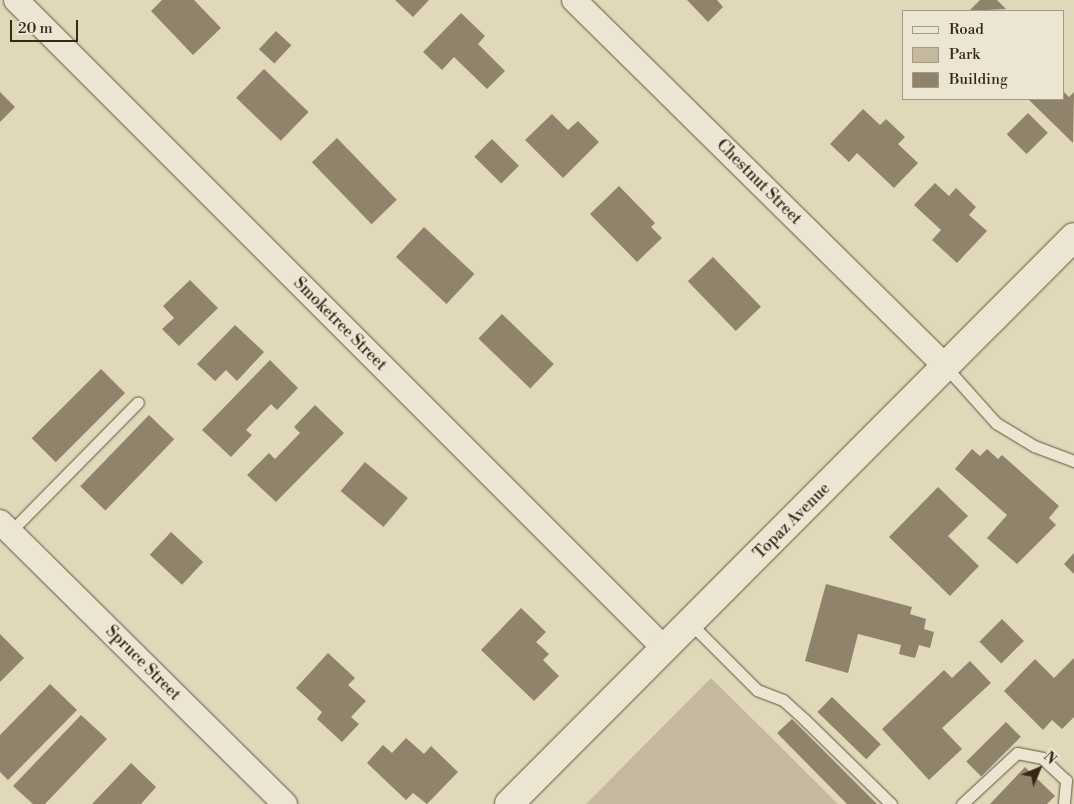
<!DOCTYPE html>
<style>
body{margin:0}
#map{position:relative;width:1074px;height:804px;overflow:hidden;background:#e1d7b9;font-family:"Libre Bodoni",serif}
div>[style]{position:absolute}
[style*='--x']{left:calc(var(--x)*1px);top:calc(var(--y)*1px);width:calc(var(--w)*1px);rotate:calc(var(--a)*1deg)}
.green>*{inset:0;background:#c4b99e}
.building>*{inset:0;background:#8f836c;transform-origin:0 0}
.roads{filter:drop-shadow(0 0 1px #615341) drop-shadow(0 0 1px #615341)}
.lane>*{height:11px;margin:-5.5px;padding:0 5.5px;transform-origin:5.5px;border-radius:5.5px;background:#ece5d2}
.street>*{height:24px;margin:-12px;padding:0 12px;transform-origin:12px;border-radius:12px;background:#ece5d2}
.secondary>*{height:28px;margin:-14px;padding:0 14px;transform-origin:14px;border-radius:14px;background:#ece5d2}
span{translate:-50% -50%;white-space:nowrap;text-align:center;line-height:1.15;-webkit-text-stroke:4.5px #ece5d2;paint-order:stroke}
.street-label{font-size:16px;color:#362719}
.legend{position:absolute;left:902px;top:10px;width:162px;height:90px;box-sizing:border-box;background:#ece5d2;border:1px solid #a39988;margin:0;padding:6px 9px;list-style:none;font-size:15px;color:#362719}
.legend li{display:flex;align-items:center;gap:10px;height:25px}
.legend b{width:25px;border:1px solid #a39988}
.north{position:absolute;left:1014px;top:744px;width:50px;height:50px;-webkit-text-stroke:4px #ece5d2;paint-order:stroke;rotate:45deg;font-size:14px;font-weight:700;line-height:20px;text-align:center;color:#362719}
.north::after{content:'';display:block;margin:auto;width:18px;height:22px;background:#362719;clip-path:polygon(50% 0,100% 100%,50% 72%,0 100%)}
.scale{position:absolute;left:10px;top:20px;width:68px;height:22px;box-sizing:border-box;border:2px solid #362719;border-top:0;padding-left:6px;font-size:15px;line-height:18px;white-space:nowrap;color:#362719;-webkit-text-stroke:4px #ece5d2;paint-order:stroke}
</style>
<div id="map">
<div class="green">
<div style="clip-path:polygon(711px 678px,838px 804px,586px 804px)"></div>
</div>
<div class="building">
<div style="clip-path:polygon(162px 0,194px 0,221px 28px,193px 55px,151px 11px)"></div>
<div style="clip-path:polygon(395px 0,429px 0,413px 17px)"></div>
<div style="clip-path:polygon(687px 0,717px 0,723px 7px,708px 22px)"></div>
<div style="clip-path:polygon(980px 0,997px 0,1006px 9px,969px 11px)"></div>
<div style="clip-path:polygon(461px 13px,485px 36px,478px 44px,505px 71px,487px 89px,454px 57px,442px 70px,423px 52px)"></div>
<div style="left:276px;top:31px;width:21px;height:25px;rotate:43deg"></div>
<div style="left:264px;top:69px;width:62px;height:40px;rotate:44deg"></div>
<div style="clip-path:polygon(1063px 91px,1069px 97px,1074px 92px,1073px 143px,1028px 99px,1063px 99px)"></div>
<div style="clip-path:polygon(0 92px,15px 107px,0 122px)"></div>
<div style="clip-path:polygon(863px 109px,880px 125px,886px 119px,905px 137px,898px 144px,918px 163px,894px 188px,857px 153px,849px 162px,830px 144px)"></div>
<div style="left:1028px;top:113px;width:28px;height:30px;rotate:45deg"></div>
<div style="clip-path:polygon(552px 114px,568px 130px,578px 121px,599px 142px,563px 178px,525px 140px)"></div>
<div style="left:337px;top:138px;width:86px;height:35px;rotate:46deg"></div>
<div style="left:492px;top:139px;width:38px;height:25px;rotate:45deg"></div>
<div style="clip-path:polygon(935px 183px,949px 196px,956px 188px,976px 207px,969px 215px,987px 231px,957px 263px,932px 240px,941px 230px,914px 205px)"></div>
<div style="clip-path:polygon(619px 186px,655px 223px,651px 227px,662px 238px,637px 262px,590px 214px)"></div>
<div style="left:424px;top:227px;width:69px;height:41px;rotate:43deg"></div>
<div style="left:713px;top:257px;width:69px;height:35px;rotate:46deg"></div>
<div style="clip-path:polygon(190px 280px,218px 308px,179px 346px,162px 329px,174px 318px,163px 306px)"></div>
<div style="left:502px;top:314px;width:72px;height:34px;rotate:44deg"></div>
<div style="clip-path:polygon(235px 325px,264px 352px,237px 381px,226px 370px,215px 381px,197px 364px)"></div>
<div style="clip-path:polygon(270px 360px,298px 388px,277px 410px,271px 404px,246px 430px,252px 435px,231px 457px,202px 430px)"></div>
<div style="left:101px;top:369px;width:34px;height:98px;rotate:45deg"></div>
<div style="clip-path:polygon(315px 405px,344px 433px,276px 502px,247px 475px,269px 453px,275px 459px,300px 433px,294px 427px)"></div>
<div style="left:149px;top:415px;width:35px;height:99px;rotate:44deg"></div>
<div style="clip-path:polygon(972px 449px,980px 456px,987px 449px,998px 459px,1002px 455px,1059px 506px,1049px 518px,1056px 525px,1017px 564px,987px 538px,1007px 515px,955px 469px)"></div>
<div style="left:365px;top:462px;width:56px;height:38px;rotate:40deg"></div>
<div style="clip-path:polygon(938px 487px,968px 516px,948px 536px,979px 566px,950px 596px,889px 537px)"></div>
<div style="left:171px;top:532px;width:44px;height:31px;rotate:43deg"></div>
<div style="clip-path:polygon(1074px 553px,1074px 574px,1064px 564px)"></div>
<div style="clip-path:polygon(826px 584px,912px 607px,910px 614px,926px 619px,924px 629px,934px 632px,930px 648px,919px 645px,915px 658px,899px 654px,901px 645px,858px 634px,848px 673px,805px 661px)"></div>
<div style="clip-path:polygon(521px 608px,546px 632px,536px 642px,549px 654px,543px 660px,559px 676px,534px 701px,481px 650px)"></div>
<div style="left:1002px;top:619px;width:31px;height:32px;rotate:45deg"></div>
<div style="clip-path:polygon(0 634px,24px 658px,0 682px)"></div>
<div style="clip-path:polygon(328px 653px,355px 678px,348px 685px,366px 701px,351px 717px,359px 724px,342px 742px,317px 719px,322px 712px,296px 688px)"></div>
<div style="clip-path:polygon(1074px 658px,1074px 717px,1062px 729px,1052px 720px,1043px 730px,1004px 691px,1035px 659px,1054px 678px)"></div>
<div style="clip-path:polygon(970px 661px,991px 683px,942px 728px,962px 749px,929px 780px,882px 729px,944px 670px,952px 678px)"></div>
<div style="clip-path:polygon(50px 684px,77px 710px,8px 780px,0 772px,0 735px)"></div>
<div style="left:832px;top:697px;width:68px;height:21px;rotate:44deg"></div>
<div style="clip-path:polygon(81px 715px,107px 739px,45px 804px,33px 804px,13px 786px)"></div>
<div style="clip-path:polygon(792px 719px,877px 804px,847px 804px,777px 733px)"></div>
<div style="left:1006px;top:722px;width:21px;height:56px;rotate:45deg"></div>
<div style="clip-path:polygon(406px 738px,424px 754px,431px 746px,458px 772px,427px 804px,413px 793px,406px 800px,367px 763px,383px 745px,392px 753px)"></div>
<div style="clip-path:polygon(131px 763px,156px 787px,141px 804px,92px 804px)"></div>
<div style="clip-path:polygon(1025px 767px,1055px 796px,1047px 804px,990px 804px)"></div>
</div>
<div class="roads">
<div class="lane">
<div style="--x:944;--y:365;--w:78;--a:48.1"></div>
<div style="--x:996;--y:423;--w:44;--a:31.2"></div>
<div style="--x:1034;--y:446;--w:43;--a:20.6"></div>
<div style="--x:10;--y:532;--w:182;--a:-45.4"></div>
<div style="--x:690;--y:623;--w:95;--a:45"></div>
<div style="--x:757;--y:690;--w:28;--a:21"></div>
<div style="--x:783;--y:700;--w:28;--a:42"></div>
<div style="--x:804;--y:719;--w:122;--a:44.3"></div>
<div style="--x:962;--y:804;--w:75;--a:-42.8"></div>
<div style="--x:1017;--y:753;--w:25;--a:11"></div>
<div style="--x:1042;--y:758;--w:33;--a:43"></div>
<div style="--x:1066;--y:780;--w:24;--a:95"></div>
</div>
<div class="street">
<div style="--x:16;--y:0;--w:916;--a:45"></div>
<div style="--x:574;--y:0;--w:518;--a:44.61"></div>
<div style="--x:0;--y:522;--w:401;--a:44.7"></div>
</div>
<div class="secondary">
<div style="--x:509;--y:804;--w:800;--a:-45.1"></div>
</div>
</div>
<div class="street-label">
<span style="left:759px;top:182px;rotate:45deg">Chestnut Street</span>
<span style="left:340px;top:324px;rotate:45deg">Smoketree Street</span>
<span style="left:792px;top:521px;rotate:-45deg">Topaz Avenue</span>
<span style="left:143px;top:663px;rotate:45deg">Spruce Street</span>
</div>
<ul class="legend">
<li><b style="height:6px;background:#ece5d2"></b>Road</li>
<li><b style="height:14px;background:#c4b99e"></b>Park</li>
<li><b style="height:14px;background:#8f836c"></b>Building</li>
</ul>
<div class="north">N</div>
<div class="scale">20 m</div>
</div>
